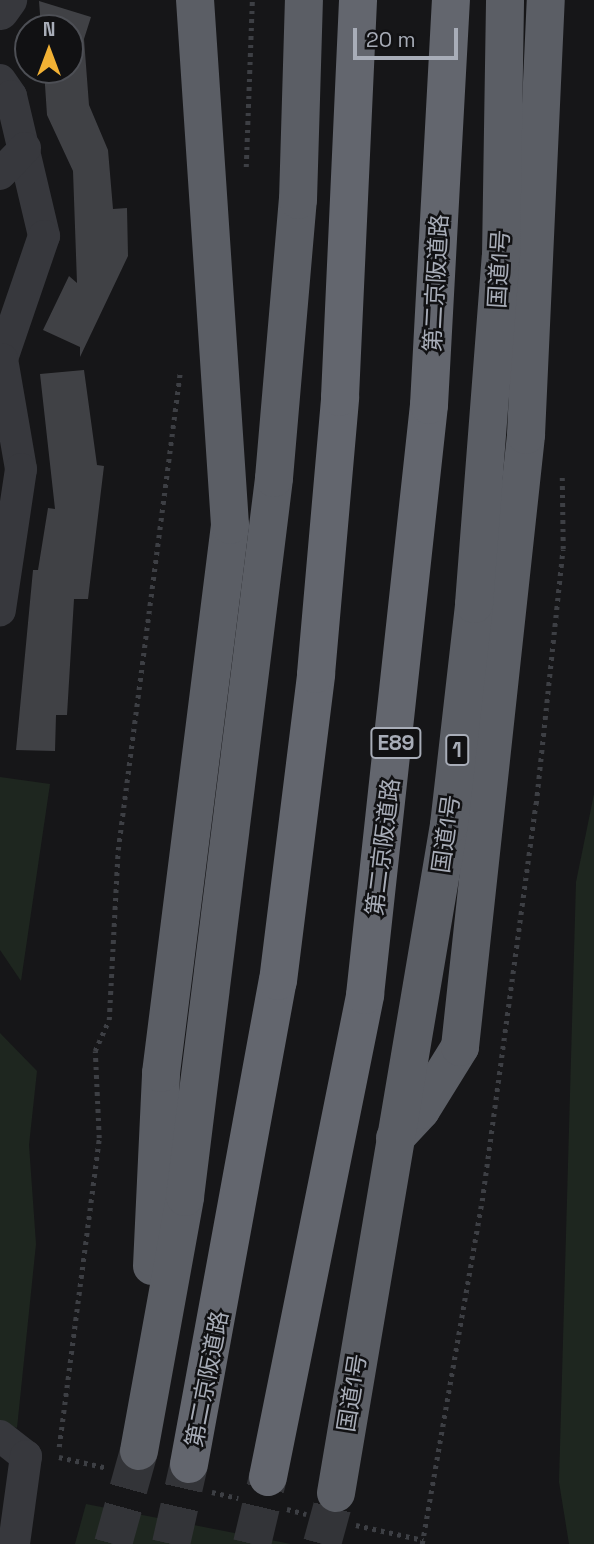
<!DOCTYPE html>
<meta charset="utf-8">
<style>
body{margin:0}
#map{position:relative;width:594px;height:1544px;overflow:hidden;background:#161618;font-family:"Space Grotesk","Noto Sans JP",sans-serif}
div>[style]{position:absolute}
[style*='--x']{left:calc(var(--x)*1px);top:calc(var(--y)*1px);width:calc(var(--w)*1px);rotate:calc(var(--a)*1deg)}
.green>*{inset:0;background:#1e261f}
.building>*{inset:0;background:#404145}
.trunk-tunnel>*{height:38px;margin-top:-19px;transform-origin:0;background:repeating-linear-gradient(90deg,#333438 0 38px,transparent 0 57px)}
.motorway-tunnel>*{height:38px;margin-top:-19px;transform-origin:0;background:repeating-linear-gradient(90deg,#333438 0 38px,transparent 0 57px)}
.path>*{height:4.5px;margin-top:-2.25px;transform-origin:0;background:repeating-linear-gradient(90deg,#3d3f44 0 3.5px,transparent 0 8.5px)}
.minor>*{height:32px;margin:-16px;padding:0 16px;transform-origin:16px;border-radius:16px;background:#37383d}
.tertiary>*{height:38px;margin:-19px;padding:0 19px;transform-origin:19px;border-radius:19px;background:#37383d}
.trunk>*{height:38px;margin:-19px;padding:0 19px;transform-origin:19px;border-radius:19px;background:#5b5e65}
.motorway>*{height:38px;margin:-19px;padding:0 19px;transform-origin:19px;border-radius:19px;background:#63666e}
span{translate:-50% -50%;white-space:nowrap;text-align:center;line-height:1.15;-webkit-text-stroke:5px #111113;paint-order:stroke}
.shield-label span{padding:2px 5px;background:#111113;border:2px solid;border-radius:5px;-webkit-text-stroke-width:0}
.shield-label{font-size:21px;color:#a8adb8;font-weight:700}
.street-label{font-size:23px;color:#a8adb8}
.north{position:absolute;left:14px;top:14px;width:70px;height:70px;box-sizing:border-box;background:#111113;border:2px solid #4d4f55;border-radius:50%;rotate:0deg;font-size:19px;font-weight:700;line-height:28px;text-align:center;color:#a8adb8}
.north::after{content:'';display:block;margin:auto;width:24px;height:32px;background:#f2b134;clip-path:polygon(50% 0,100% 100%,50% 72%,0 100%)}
.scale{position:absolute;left:353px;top:28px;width:105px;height:32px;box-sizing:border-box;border:4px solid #a8adb8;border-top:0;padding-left:9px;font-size:21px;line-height:24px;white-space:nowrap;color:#a8adb8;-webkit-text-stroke:5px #111113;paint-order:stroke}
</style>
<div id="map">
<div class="green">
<div style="clip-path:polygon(0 777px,50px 784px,21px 981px,0 950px)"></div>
<div style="clip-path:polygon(594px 794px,594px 1544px,569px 1544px,559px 1482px,576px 882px)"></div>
<div style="clip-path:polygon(0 1033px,37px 1071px,29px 1145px,36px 1244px,17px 1428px,0 1422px)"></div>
<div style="clip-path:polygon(86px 1504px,291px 1544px,75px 1544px)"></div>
</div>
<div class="building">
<div style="clip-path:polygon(39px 1px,91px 17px,84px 39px,89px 105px,108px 150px,113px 209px,127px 208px,128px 256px,80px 357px,80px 347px,43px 330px,69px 276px,77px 283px,73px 171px,47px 115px,44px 70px,70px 70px,70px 28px,41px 28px)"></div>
<div style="clip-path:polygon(84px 370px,97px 465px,104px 466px,88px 599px,74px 599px,67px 715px,56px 715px,55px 751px,16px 750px,33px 570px,38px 570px,48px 508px,55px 509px,40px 374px)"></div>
</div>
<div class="trunk-tunnel">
<div style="--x:113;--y:1544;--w:97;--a:-74.4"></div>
<div style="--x:322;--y:1544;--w:53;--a:-74.6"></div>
</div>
<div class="motorway-tunnel">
<div style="--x:171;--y:1544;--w:82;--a:-77.3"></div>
<div style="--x:252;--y:1544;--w:69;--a:-76.6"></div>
</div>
<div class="path">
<div style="--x:246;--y:167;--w:167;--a:-87.9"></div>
<div style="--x:59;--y:1447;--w:312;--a:-82.6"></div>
<div style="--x:99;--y:1138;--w:87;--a:-92.6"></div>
<div style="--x:95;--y:1051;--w:34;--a:-66"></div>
<div style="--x:109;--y:1020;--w:170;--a:-87"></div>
<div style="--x:118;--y:850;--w:480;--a:-82.6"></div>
<div style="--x:59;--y:1457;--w:50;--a:12.7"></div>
<div style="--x:212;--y:1492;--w:27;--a:13"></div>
<div style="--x:287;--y:1509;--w:20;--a:15"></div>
<div style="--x:356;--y:1525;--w:69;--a:12.6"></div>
<div style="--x:422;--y:1544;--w:348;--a:-80.1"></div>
<div style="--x:482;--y:1201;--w:401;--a:-82.3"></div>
<div style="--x:536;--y:804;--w:256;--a:-84"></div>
<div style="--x:563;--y:549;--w:73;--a:-90.8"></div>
</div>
<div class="minor">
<div style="--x:0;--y:80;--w:19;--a:55"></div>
<div style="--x:11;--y:96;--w:144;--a:76.7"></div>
<div style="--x:44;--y:236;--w:130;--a:108.9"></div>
<div style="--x:2;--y:359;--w:112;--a:80.2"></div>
<div style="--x:21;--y:469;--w:143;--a:98.5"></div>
<div style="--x:0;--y:174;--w:36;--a:-46"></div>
<div style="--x:0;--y:1436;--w:33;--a:38"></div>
<div style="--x:26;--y:1456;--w:89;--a:97.8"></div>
</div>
<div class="tertiary">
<div style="--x:0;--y:11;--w:14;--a:-54"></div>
</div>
<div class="trunk">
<div style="--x:395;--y:1138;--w:38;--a:-47"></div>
<div style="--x:421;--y:1110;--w:74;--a:-58.2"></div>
<div style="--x:460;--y:1047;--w:616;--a:-83.84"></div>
<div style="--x:526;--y:435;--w:435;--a:-87.4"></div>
<div style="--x:152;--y:1266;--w:193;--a:-87.3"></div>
<div style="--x:161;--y:1073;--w:552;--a:-82.82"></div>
<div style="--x:230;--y:525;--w:526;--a:-93.81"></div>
<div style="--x:139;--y:1451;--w:258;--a:-79.7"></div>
<div style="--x:185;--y:1197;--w:724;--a:-82.94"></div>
<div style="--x:274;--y:478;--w:279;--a:-85.1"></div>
<div style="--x:298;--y:200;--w:200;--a:-88.3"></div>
<div style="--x:336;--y:1493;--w:677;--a:-80.4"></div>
<div style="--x:449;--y:825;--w:222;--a:-83.5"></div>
<div style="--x:474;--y:604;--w:348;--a:-85.6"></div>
<div style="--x:501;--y:257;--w:257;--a:-89.1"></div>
</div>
<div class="motorway">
<div style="--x:189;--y:1464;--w:491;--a:-79.6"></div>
<div style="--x:278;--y:981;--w:309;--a:-82.9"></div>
<div style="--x:316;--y:674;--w:278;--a:-85"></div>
<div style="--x:340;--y:397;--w:397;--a:-87.4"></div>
<div style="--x:268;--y:1477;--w:492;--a:-78.6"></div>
<div style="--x:365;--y:995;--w:593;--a:-83.81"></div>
<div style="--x:429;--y:405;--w:406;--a:-86.9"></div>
</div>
<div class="shield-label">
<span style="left:396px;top:743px">E89</span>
<span style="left:457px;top:750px">1</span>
</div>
<div class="street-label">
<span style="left:499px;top:269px;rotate:-87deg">国道1号</span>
<span style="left:436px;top:283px;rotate:-87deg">第二京阪道路</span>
<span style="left:446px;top:834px;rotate:-82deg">国道1号</span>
<span style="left:383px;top:847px;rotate:-83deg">第二京阪道路</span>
<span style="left:207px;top:1379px;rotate:-79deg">第二京阪道路</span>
<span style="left:352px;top:1393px;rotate:-81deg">国道1号</span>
</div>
<div class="north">N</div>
<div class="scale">20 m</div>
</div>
